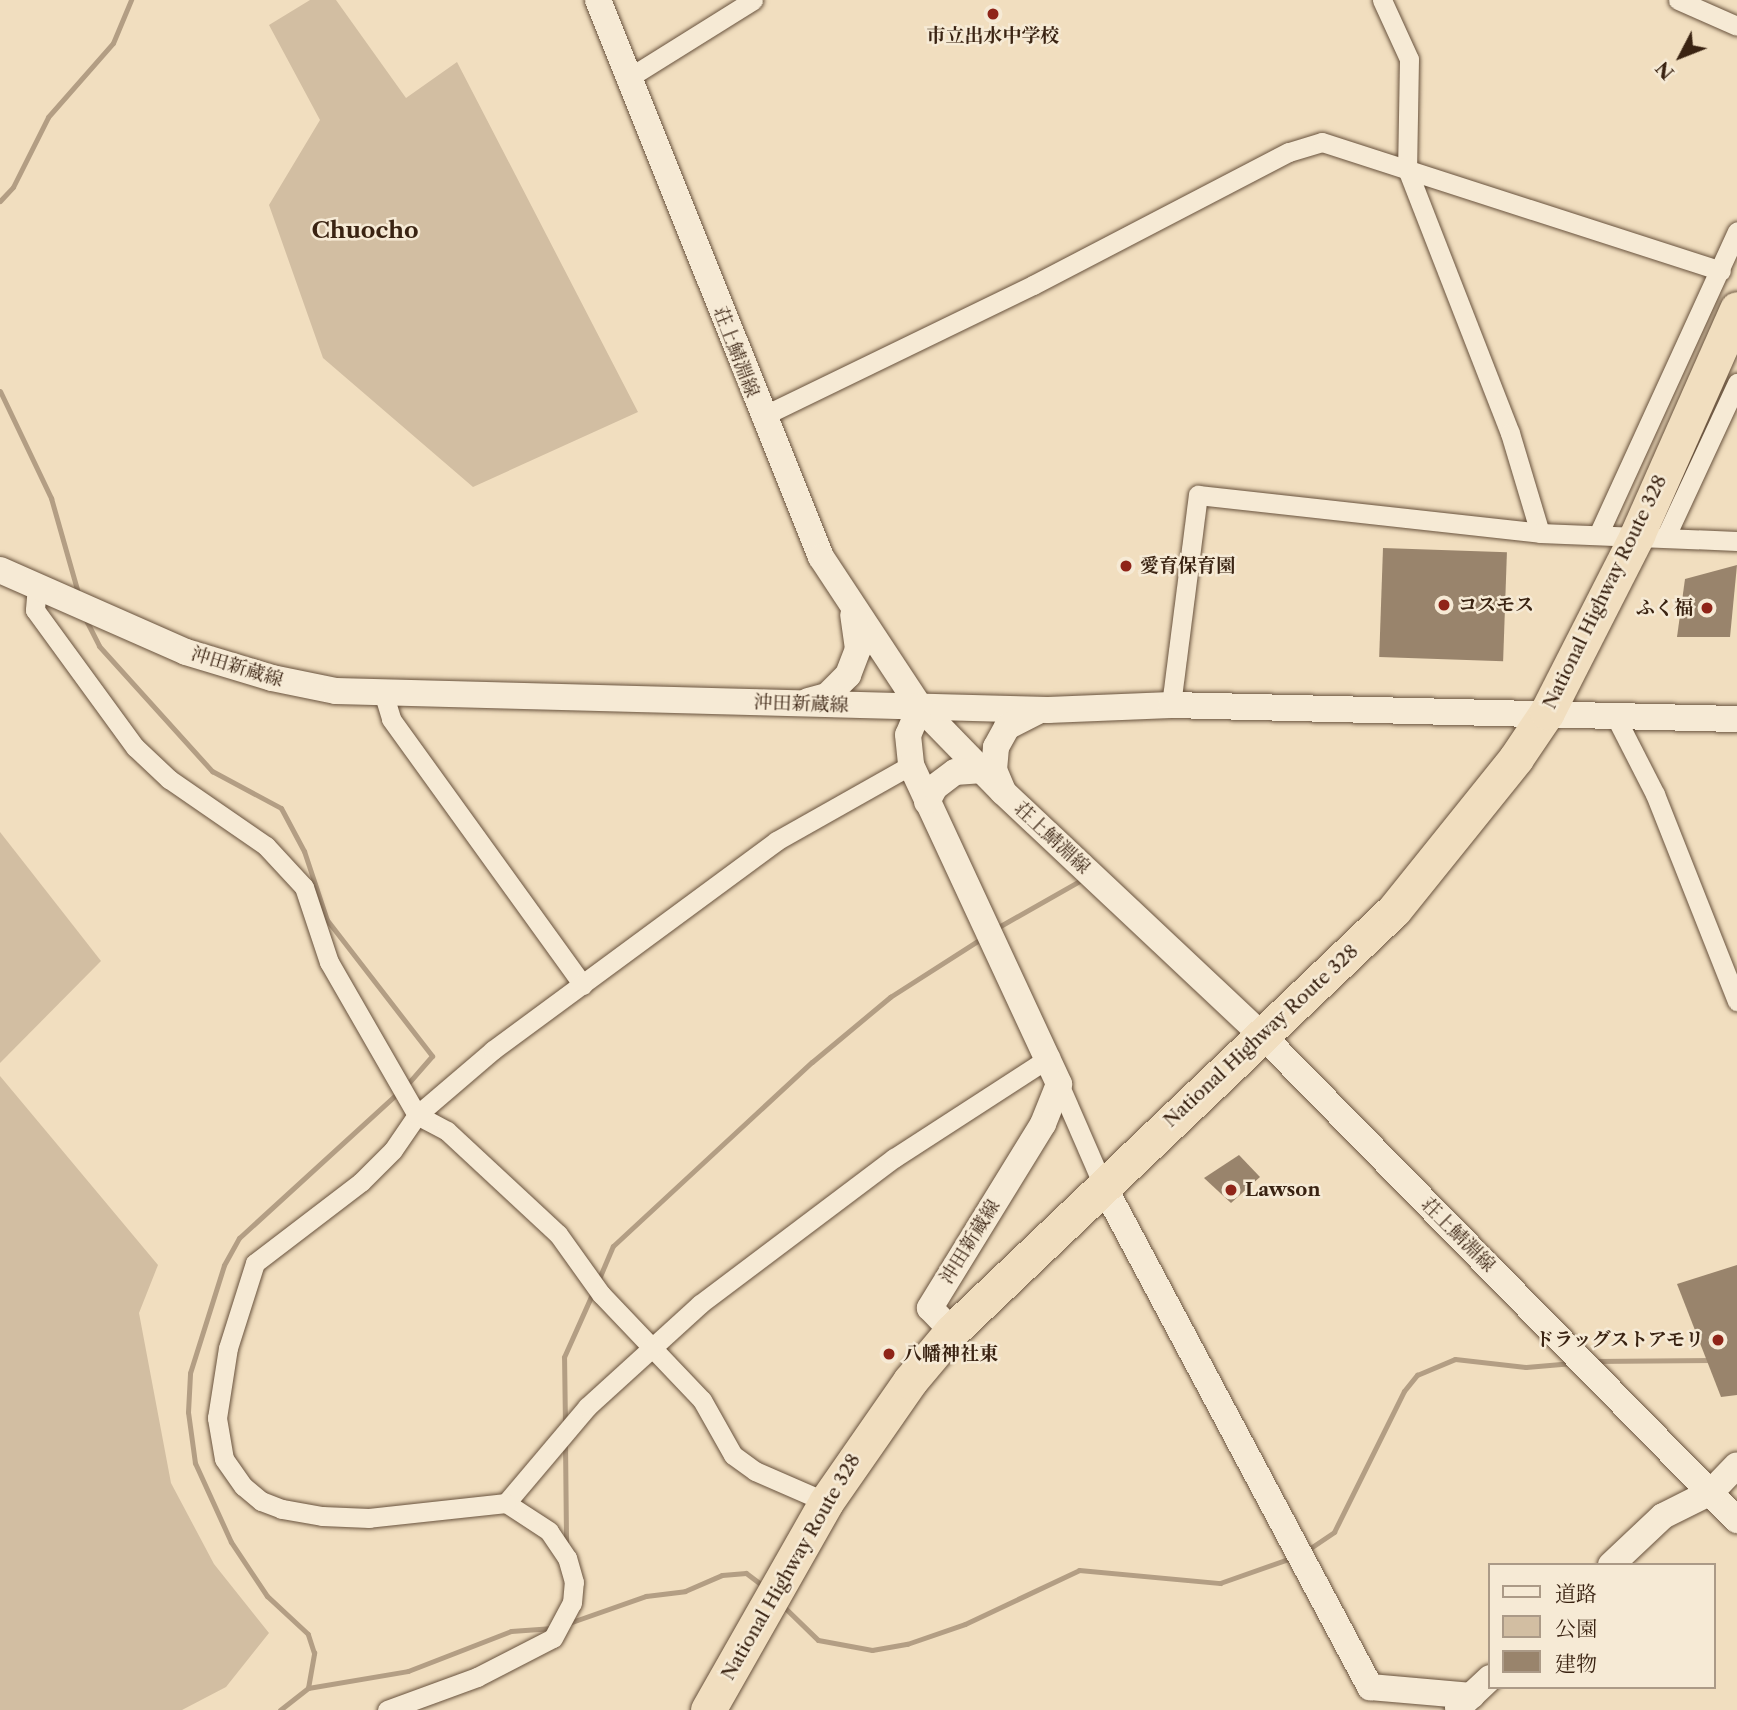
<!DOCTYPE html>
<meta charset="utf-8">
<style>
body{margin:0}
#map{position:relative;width:1737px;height:1710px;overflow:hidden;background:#f1debf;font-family:"Libre Caslon Text","Noto Serif JP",serif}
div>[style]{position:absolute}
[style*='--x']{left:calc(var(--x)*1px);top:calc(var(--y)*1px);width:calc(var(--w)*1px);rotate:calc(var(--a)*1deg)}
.green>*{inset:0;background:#d2bea2}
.stream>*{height:5px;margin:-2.5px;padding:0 2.5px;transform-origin:2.5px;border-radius:2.5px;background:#b39e84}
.building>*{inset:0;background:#99846c;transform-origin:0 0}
.roads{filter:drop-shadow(0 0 2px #68523d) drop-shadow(0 0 2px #68523d)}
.street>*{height:19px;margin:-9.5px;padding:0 9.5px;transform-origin:9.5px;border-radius:9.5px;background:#f6ead5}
.secondary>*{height:26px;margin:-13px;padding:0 13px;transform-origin:13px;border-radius:13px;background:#f6ead5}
.highway>*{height:35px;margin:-17.5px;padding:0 17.5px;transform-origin:17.5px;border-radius:17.5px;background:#f1debf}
.dots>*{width:19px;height:19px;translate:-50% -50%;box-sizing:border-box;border:4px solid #f6ead5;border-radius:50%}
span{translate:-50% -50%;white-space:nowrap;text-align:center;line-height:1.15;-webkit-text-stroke:5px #f6ead5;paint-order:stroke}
.poi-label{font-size:19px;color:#3a2312;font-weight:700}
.left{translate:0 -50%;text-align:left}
.right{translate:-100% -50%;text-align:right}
.street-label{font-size:19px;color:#3a2312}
.quarter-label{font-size:23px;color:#3a2312;font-weight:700}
.legend{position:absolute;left:1488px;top:1563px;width:228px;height:126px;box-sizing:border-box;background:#f6ead5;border:2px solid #ab9a87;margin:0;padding:9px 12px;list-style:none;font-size:21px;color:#3a2312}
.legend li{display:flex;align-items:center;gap:14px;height:35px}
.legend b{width:35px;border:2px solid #ab9a87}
.north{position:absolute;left:1646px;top:21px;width:70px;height:70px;-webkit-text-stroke:5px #f6ead5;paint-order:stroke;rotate:228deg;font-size:19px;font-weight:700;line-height:28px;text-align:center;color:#3a2312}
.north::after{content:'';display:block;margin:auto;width:24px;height:32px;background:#3a2312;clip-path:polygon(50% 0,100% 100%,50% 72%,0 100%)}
</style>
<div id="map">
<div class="green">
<div style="clip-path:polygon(310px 0,336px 0,406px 98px,457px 62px,638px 412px,473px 487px,323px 358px,269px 205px,320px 120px,269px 25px)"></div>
<div style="clip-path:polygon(0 832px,101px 961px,0 1063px)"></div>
<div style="clip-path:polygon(0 1076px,158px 1265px,139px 1313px,171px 1483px,214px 1564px,269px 1633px,226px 1687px,182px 1710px,0 1710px)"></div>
</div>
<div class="stream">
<div style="--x:0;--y:201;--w:19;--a:-47"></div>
<div style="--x:13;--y:187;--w:78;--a:-63.4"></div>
<div style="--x:48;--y:117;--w:98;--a:-48.7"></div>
<div style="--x:113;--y:43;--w:47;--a:-67.3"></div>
<div style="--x:0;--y:391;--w:119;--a:64.5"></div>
<div style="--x:51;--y:498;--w:99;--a:74.1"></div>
<div style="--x:86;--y:620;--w:29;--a:63"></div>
<div style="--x:99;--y:646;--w:169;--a:47.9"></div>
<div style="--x:212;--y:771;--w:78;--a:28.2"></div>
<div style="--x:281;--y:808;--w:49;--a:61.9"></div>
<div style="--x:304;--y:851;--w:73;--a:71.6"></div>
<div style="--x:327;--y:920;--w:172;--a:52.3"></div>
<div style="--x:432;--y:1056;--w:40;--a:131"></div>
<div style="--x:995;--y:929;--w:101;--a:-29.6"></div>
<div style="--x:598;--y:1281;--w:38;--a:-67"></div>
<div style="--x:613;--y:1246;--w:271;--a:-42.8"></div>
<div style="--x:812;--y:1062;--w:102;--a:-39.8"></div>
<div style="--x:890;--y:997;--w:112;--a:-32.6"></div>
<div style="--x:1593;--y:1361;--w:119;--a:-0.5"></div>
<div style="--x:565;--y:1425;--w:68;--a:-90.8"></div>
<div style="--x:564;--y:1357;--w:73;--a:-65.9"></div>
<div style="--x:565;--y:1442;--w:102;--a:89.4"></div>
<div style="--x:1306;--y:1551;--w:34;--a:-34"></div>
<div style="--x:1334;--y:1532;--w:157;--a:-63.6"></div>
<div style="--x:1404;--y:1391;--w:21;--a:-51"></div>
<div style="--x:1417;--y:1375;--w:41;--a:-22.8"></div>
<div style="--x:1455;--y:1359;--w:71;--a:6.4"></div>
<div style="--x:1526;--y:1367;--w:47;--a:-4.9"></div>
<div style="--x:782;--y:1605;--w:50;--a:44.2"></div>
<div style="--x:818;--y:1640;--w:55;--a:10.5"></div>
<div style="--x:872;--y:1650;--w:36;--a:-10"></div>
<div style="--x:907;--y:1644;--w:61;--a:-19"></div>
<div style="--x:965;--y:1624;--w:126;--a:-25.3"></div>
<div style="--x:1079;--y:1570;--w:142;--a:5.3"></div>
<div style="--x:1220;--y:1583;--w:75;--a:-19.4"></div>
<div style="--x:566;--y:1624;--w:85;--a:-19.3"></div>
<div style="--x:646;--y:1596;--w:39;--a:-7"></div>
<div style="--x:685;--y:1591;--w:40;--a:-23.4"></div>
<div style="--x:722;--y:1575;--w:24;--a:-5"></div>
<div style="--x:746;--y:1573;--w:21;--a:37"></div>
<div style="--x:308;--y:1688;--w:36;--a:-80"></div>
<div style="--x:314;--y:1653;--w:20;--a:-108"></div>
<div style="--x:308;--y:1634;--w:56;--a:-137.2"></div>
<div style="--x:267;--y:1596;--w:65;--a:-123.7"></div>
<div style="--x:231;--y:1542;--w:87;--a:-114.5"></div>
<div style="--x:195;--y:1463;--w:51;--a:-97.8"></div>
<div style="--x:188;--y:1412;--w:39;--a:-87"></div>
<div style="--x:190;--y:1373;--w:113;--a:-72.5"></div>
<div style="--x:224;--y:1265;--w:31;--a:-61"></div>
<div style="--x:239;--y:1238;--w:217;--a:-42.4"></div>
<div style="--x:280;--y:1710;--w:36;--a:-38"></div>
<div style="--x:308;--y:1688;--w:101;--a:-9.6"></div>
<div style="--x:408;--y:1671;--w:110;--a:-21.2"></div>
<div style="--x:511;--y:1631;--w:42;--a:-4.1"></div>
</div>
<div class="building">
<div style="left:1383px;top:548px;width:124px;height:109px;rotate:2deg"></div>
<div style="clip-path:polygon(1737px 565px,1730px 637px,1677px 637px,1685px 579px)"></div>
<div style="clip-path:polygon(1239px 1155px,1260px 1177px,1231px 1203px,1204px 1178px)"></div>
<div style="clip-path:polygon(1737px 1265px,1737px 1395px,1721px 1397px,1677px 1284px)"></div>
</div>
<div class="roads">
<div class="street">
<div style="--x:1382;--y:0;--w:65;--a:65.4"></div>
<div style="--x:1409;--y:59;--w:110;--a:91"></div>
<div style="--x:1407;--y:169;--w:283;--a:68.7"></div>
<div style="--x:1510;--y:433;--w:104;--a:73.3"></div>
<div style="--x:1678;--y:0;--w:64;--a:23.8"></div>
<div style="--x:630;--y:77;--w:145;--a:-32"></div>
<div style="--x:761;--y:417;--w:302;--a:-25.9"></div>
<div style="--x:1033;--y:285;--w:288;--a:-27.5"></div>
<div style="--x:1289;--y:152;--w:34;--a:-17"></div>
<div style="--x:1322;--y:142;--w:419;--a:17.9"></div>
<div style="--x:1598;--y:535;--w:334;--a:-65.4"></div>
<div style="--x:1666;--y:536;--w:169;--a:-65.1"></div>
<div style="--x:37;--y:586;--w:24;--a:95"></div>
<div style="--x:35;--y:610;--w:170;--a:53.9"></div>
<div style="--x:135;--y:747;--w:47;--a:43.3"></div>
<div style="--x:169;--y:779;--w:118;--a:34.6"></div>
<div style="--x:266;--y:846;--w:56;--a:47.2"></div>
<div style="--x:304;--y:887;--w:79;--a:71.6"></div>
<div style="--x:329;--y:962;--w:177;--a:60.1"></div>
<div style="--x:417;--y:1115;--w:34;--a:28"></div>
<div style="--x:447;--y:1131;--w:151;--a:42.9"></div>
<div style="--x:558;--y:1234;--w:74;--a:54.4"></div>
<div style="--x:601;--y:1294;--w:146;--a:46.4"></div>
<div style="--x:702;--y:1400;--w:63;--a:60.6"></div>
<div style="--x:733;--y:1455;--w:27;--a:36"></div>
<div style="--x:755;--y:1471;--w:77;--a:23.6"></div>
<div style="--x:383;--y:692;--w:28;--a:73"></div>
<div style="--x:391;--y:719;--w:328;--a:54.2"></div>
<div style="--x:1171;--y:705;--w:212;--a:-82.7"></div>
<div style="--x:1198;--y:495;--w:344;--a:6.3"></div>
<div style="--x:1540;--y:533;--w:197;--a:2.3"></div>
<div style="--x:1614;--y:714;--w:90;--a:62.9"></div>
<div style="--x:1655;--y:794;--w:223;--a:68.4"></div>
<div style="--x:1059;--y:1084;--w:110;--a:66.5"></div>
<div style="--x:506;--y:1503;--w:126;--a:-49.8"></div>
<div style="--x:587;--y:1407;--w:153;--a:-42.3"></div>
<div style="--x:700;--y:1304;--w:243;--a:-37"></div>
<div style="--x:894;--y:1158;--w:186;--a:-32.9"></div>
<div style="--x:387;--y:1710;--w:96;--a:-20.1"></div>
<div style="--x:477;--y:1677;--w:85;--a:-27.2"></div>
<div style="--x:553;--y:1638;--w:40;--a:-62"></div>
<div style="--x:572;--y:1603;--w:21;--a:-85"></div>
<div style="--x:574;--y:1582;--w:25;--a:-106"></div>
<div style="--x:567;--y:1558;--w:32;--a:-124"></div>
<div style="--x:549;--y:1531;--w:51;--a:-146.9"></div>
<div style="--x:506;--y:1503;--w:138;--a:173.8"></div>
<div style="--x:369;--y:1518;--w:47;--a:-177.6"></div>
<div style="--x:322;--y:1516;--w:41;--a:-170.1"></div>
<div style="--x:282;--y:1509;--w:22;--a:-159"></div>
<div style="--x:261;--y:1501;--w:23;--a:-140"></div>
<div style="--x:243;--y:1486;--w:33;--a:-125"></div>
<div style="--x:224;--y:1459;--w:42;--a:-99.7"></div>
<div style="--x:217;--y:1418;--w:71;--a:-81.1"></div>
<div style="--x:228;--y:1348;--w:89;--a:-72.4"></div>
<div style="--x:255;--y:1263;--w:133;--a:-37.4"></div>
<div style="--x:361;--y:1182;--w:45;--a:-45"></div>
<div style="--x:393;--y:1150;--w:42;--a:-55.6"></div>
<div style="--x:417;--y:1115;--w:100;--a:-40.5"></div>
<div style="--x:493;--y:1050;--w:352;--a:-36.4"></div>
<div style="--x:776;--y:841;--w:155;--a:-29.4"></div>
</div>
<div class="secondary">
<div style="--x:598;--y:0;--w:600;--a:68.18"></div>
<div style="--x:821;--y:557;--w:180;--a:56.6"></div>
<div style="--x:920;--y:707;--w:119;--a:45.7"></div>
<div style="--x:1003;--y:792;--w:355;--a:43.2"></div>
<div style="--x:1262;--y:1035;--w:679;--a:45.6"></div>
<div style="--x:0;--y:570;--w:203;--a:23.8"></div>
<div style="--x:186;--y:652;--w:90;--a:16.8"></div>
<div style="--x:272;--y:678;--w:65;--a:11.5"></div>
<div style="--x:336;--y:691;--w:712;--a:1.53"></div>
<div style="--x:1048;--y:710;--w:123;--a:-2.3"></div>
<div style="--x:1171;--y:705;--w:566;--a:1.42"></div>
<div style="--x:808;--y:701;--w:20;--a:-15"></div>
<div style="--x:827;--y:696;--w:30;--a:-45"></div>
<div style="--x:848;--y:675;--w:28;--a:-69"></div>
<div style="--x:858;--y:649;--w:34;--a:-98"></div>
<div style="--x:920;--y:707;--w:30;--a:113"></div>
<div style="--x:908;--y:735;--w:30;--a:84"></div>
<div style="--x:911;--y:765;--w:352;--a:65.1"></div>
<div style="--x:1059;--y:1084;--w:43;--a:111.8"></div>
<div style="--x:1043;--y:1124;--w:216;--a:121.6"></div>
<div style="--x:930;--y:1308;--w:32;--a:46"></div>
<div style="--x:1003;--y:791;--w:23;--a:-113"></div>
<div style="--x:994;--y:770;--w:23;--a:-85"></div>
<div style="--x:996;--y:747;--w:23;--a:-61"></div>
<div style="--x:1007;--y:727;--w:33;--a:-27"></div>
<div style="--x:927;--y:802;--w:17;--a:-62"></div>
<div style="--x:935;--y:787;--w:25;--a:-37"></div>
<div style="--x:955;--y:772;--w:28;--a:-4"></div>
<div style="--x:1103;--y:1185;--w:569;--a:61.99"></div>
<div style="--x:1370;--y:1687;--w:102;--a:5"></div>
<div style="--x:1611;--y:1565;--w:71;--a:-43.3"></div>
<div style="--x:1663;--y:1516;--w:54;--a:-26.6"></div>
<div style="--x:1711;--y:1492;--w:37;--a:-46"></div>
<div style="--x:1458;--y:1708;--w:44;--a:-43.2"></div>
</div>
<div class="highway">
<div style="--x:708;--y:1710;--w:239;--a:-60.4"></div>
<div style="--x:826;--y:1502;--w:147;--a:-55.2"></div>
<div style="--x:910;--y:1381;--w:65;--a:-50"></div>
<div style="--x:952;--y:1331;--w:610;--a:-43.61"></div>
<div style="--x:1394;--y:910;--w:195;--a:-51.2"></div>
<div style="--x:1516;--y:758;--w:55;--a:-56"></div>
<div style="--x:1547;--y:712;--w:199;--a:-63"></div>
<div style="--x:1637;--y:535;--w:247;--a:-66.1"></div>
</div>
</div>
<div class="dots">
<div style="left:993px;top:14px;background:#8f2418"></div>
<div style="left:1126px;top:566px;background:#8f2418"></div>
<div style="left:1444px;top:605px;background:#8f2418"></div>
<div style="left:1707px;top:608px;background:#8f2418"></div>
<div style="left:1231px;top:1190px;background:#8f2418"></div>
<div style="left:1718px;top:1340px;background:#8f2418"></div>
<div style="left:889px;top:1354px;background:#8f2418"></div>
</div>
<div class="poi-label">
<span style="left:993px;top:36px">市立出水中学校</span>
<span class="left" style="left:1140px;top:566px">愛育保育園</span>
<span class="left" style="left:1458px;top:605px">コスモス</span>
<span class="right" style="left:1693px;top:608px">ふく福</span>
<span class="left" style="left:1245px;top:1190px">Lawson</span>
<span class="right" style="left:1704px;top:1340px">ドラッグストアモリ</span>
<span class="left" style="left:903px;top:1354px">八幡神社東</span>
</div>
<div class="street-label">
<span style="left:736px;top:352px;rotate:69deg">荘上鯖淵線</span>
<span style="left:1605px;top:592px;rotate:-64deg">National Highway Route 328</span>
<span style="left:237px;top:667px;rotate:17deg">沖田新蔵線</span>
<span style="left:801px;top:704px;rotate:2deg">沖田新蔵線</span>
<span style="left:1052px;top:838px;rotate:43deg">荘上鯖淵線</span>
<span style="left:1261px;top:1036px;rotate:-43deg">National Highway Route 328</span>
<span style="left:1458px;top:1235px;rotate:45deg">荘上鯖淵線</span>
<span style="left:970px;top:1242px;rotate:-58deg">沖田新蔵線</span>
<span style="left:791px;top:1567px;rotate:-60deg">National Highway Route 328</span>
</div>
<div class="quarter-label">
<span style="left:365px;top:230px">Chuocho</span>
</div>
<ul class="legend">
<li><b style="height:9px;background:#f6ead5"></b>道路</li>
<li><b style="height:19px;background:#d2bea2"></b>公園</li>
<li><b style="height:19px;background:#99846c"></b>建物</li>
</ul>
<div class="north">N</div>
</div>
